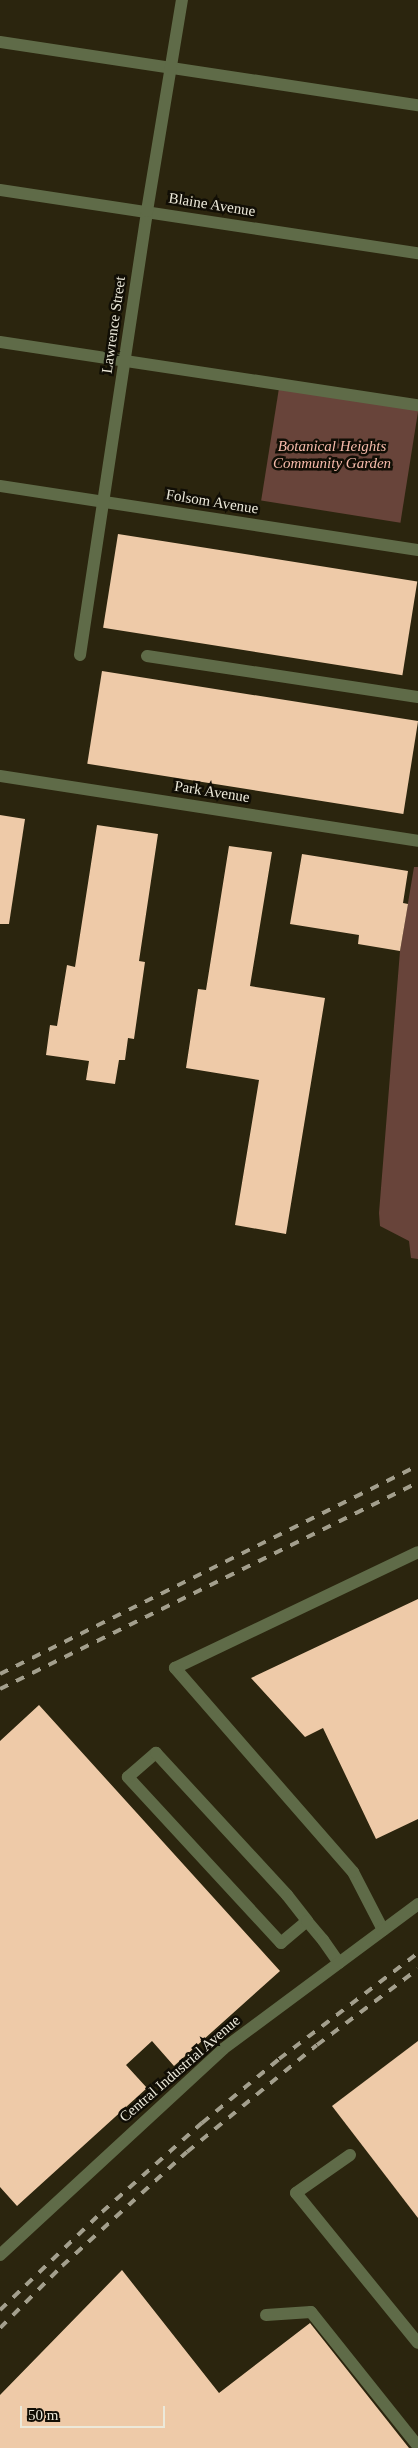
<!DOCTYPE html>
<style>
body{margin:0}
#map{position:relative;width:418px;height:2448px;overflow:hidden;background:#2b250e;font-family:"Times New Roman",serif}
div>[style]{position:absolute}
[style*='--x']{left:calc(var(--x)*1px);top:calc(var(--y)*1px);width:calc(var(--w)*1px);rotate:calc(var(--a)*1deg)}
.green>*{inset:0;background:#68443a;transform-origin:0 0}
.building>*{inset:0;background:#eecaa8;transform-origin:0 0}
.minor>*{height:12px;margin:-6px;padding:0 6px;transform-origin:6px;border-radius:6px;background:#5f6b48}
.rail>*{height:4px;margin-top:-2px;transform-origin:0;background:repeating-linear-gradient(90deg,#a39f8d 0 9px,transparent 0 18px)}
span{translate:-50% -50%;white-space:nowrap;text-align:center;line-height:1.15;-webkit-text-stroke:5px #110e05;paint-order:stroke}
.street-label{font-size:15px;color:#ece9da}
.park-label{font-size:15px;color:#f6baaa;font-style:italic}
.scale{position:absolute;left:20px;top:2406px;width:145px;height:22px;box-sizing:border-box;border:2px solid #ece9da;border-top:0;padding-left:6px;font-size:15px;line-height:18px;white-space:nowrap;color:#ece9da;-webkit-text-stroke:4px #110e05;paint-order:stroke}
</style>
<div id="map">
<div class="green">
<div style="left:279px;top:388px;width:141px;height:114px;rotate:9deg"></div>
<div style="clip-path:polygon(414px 867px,418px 867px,418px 1259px,411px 1258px,409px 1241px,380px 1226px,379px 1213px,400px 951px)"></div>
</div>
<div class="building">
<div style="left:118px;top:534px;width:303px;height:95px;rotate:9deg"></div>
<div style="left:102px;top:671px;width:320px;height:94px;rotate:9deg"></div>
<div style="clip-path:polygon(0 815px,25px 819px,9px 924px,0 924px)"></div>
<div style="clip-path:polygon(97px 825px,158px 834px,139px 961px,145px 962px,134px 1039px,128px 1038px,125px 1060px,119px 1060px,115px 1084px,86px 1080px,89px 1061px,46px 1055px,50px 1025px,57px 1026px,67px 965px,75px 967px)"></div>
<div style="clip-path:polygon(229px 846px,272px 852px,250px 986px,325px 998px,286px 1234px,235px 1225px,259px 1080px,186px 1068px,198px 989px,206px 990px)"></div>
<div style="clip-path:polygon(302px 854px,408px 871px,403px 903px,408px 904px,400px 951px,358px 944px,359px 935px,290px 924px)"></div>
<div style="clip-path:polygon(418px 1599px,418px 1819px,376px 1839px,323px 1728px,305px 1737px,251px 1678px)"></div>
<div style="clip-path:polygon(39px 1705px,280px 1971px,174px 2066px,152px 2041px,126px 2065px,147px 2088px,17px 2206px,0 2187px,0 1741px)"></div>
<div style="clip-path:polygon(418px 2041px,418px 2218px,332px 2106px)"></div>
<div style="clip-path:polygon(122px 2270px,219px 2393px,310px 2323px,409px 2448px,0 2448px,0 2395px)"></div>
</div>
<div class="minor">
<div style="--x:0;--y:42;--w:423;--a:8.6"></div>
<div style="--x:0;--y:190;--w:423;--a:8.6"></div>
<div style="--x:0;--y:342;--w:423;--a:8.6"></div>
<div style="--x:0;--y:486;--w:423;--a:8.7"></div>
<div style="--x:80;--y:655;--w:449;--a:-81.4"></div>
<div style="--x:147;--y:211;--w:214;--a:-80.6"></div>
<div style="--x:147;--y:656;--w:274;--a:8.6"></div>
<div style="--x:0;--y:776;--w:423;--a:8.8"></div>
<div style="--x:307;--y:1921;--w:34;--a:140"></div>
<div style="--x:281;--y:1943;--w:226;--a:-132.7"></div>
<div style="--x:128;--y:1777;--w:37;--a:-41"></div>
<div style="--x:156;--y:1753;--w:193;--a:47.3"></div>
<div style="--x:287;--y:1895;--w:33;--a:52"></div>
<div style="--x:307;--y:1921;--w:25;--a:50"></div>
<div style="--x:323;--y:1940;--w:28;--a:55"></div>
<div style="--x:383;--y:1930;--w:65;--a:-117.3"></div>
<div style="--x:353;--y:1872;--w:271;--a:-131.1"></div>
<div style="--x:175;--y:1668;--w:269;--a:-25.5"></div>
<div style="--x:350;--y:2155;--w:66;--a:144.9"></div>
<div style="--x:296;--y:2193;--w:193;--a:50.9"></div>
<div style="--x:0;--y:2255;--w:304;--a:-42.7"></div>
<div style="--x:223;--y:2049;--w:243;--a:-36.6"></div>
<div style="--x:266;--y:2315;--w:45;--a:-3.8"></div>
<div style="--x:311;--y:2312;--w:171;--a:51.4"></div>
</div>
<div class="rail">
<div style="--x:0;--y:1674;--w:467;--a:-26.5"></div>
<div style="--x:0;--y:1689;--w:466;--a:-26.3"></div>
<div style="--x:0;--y:2310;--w:141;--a:-43.9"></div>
<div style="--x:102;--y:2212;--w:134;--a:-41.7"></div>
<div style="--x:202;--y:2123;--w:100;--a:-39.7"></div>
<div style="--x:279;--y:2059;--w:175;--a:-37.3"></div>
<div style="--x:0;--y:2328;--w:88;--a:-45"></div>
<div style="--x:62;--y:2266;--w:169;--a:-42.4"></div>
<div style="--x:187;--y:2152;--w:168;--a:-39.5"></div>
<div style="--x:317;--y:2045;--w:126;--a:-37"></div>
</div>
<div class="street-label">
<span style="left:212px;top:205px;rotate:9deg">Blaine Avenue</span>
<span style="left:114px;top:325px;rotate:-82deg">Lawrence Street</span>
<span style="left:212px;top:502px;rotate:9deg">Folsom Avenue</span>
<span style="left:212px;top:792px;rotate:9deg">Park Avenue</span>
<span style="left:180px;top:2069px;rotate:-41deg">Central Industrial Avenue</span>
</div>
<div class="park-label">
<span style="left:332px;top:455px">Botanical Heights<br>Community Garden</span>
</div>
<div class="scale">50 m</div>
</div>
